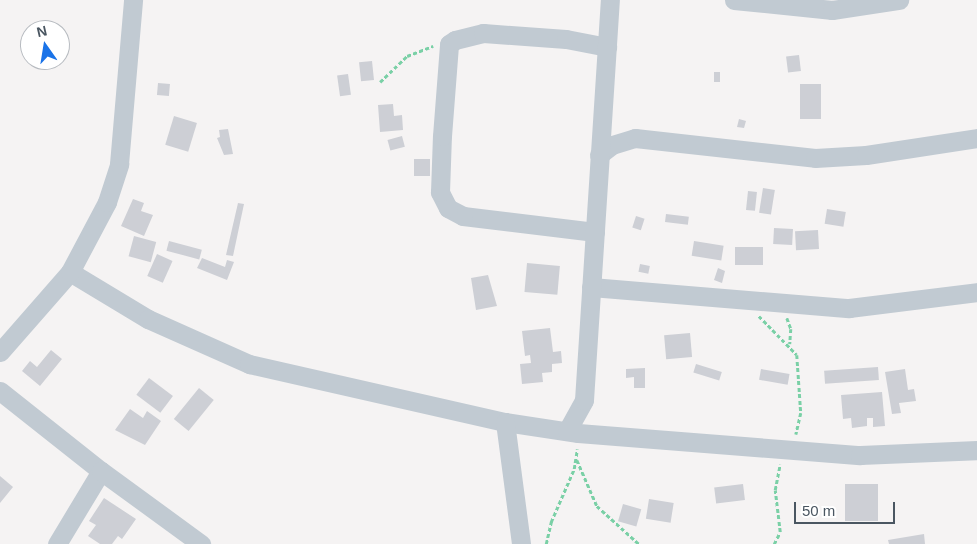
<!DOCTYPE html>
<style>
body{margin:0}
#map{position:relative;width:977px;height:544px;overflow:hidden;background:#f5f3f3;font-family:Helvetica,sans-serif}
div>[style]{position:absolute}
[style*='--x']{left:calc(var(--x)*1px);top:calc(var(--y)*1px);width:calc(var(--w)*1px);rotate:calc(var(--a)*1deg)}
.building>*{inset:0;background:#cdcfd5;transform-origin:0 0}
.path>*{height:2.5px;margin-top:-1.25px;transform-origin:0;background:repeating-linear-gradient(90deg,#7ad0a6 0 4px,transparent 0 6.5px)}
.minor>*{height:19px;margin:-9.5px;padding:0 9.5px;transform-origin:9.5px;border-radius:9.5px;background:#c1cad2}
span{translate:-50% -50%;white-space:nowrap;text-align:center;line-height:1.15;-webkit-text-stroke:4px #fff;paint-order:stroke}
.north{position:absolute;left:20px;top:20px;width:50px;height:50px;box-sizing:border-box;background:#fff;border:1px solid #b7bbc0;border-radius:50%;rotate:347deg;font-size:14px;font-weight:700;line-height:20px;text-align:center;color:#4a5661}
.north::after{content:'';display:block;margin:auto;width:18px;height:22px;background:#1a73e8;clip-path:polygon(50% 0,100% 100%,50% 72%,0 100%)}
.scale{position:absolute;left:794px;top:502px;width:101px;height:22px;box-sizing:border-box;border:2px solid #4a5661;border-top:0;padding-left:6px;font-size:15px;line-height:18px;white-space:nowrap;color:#4a5661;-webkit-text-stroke:4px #fff;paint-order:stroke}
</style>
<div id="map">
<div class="building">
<div style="left:799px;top:55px;width:16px;height:13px;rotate:83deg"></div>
<div style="left:372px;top:61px;width:19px;height:13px;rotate:84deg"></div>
<div style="left:714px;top:72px;width:6px;height:10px"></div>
<div style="left:348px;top:74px;width:21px;height:11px;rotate:82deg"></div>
<div style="left:158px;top:83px;width:12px;height:12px;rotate:5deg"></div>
<div style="left:800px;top:84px;width:21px;height:35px"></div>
<div style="clip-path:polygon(393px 104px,394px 116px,402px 115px,403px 130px,380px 132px,378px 105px)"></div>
<div style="left:174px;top:116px;width:24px;height:30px;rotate:17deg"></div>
<div style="clip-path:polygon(739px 119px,746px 121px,744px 128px,737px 127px)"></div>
<div style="clip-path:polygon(228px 129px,233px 154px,224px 155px,217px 138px,220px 137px,219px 130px)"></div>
<div style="left:402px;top:136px;width:11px;height:15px;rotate:75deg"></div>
<div style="left:414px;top:159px;width:16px;height:17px"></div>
<div style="left:763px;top:188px;width:12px;height:25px;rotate:9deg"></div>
<div style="left:748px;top:191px;width:9px;height:19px;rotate:6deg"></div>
<div style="clip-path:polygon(133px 199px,144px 203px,141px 211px,153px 215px,144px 236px,121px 226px)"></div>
<div style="clip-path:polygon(238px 203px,244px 204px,233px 256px,226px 255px)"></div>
<div style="left:827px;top:209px;width:19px;height:15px;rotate:9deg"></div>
<div style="left:666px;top:214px;width:23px;height:8px;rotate:7deg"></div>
<div style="left:636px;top:216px;width:9px;height:12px;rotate:18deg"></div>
<div style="left:774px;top:228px;width:19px;height:16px;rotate:3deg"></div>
<div style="left:818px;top:230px;width:19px;height:23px;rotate:87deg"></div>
<div style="left:134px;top:236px;width:23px;height:21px;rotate:15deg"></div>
<div style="left:169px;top:241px;width:34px;height:10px;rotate:15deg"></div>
<div style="left:694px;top:241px;width:30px;height:15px;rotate:9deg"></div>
<div style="left:735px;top:247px;width:28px;height:18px"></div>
<div style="left:157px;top:254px;width:17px;height:24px;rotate:24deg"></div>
<div style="clip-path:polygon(202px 258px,225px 267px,227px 260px,234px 262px,227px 280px,197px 268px)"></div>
<div style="left:527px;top:263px;width:33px;height:29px;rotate:5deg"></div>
<div style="left:640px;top:264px;width:10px;height:8px;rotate:11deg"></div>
<div style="clip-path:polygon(718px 268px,725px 271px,722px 283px,714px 280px)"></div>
<div style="clip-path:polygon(488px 275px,497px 306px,476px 310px,471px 278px)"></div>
<div style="clip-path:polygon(550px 328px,553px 352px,561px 351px,562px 363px,552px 364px,552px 372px,542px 373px,543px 382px,522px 384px,520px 364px,531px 363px,530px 355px,525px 356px,522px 331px)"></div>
<div style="left:690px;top:333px;width:24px;height:26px;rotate:85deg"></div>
<div style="clip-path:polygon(51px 350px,62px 359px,40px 386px,22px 371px,30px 361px,37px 367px)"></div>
<div style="left:696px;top:364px;width:27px;height:9px;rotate:17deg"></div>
<div style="left:878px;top:367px;width:13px;height:54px;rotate:86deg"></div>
<div style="clip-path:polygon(645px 368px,645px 388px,634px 388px,634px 377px,626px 378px,626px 369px)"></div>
<div style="left:761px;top:369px;width:29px;height:11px;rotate:10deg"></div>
<div style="clip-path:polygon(905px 369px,908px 390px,914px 389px,916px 401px,899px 403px,901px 413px,892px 414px,885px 372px)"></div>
<div style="left:149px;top:378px;width:30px;height:21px;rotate:37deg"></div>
<div style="left:199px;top:388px;width:19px;height:40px;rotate:39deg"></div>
<div style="clip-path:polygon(882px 392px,885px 426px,873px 427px,873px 418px,867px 418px,867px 426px,852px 428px,851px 418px,843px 419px,841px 395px)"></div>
<div style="clip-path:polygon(130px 409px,143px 418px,147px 411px,161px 421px,145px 445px,115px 430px)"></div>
<div style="clip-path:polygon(0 476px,13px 487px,0 503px)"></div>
<div style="left:743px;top:484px;width:16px;height:29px;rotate:83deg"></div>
<div style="left:845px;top:484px;width:33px;height:37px"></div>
<div style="clip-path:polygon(104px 498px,136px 519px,122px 539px,118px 536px,112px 544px,100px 544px,88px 536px,96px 525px,89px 521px)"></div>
<div style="left:649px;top:499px;width:25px;height:20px;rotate:9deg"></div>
<div style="left:623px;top:504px;width:19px;height:18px;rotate:16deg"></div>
<div style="clip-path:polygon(924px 534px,925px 544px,889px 544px,888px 540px)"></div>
</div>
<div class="path">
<div style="--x:380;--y:82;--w:37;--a:-44"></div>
<div style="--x:407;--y:56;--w:28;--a:-21"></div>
<div style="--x:759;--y:316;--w:54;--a:45.7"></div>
<div style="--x:797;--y:355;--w:58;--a:86.1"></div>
<div style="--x:801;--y:413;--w:22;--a:103"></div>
<div style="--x:787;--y:318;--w:12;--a:70"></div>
<div style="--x:791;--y:329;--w:15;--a:94"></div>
<div style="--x:577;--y:460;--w:50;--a:66.5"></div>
<div style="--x:597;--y:506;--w:57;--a:42.1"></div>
<div style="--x:546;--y:544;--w:23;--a:-77"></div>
<div style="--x:551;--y:522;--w:58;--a:-66.5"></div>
<div style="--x:574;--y:469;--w:20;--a:-81"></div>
<div style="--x:774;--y:544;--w:13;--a:-63"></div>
<div style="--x:780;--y:532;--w:42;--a:-96.8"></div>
<div style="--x:775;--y:490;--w:26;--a:-79"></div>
</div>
<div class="minor">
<div style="--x:734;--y:0;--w:99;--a:5.8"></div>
<div style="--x:832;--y:10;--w:68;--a:-8.5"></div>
<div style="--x:599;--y:155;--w:16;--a:-38"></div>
<div style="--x:612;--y:145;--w:24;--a:-17"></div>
<div style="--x:635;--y:138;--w:181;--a:6.3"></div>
<div style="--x:815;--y:158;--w:51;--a:-3.4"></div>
<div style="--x:866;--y:155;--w:112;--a:-8.7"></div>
<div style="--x:595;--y:232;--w:133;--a:-173.1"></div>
<div style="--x:463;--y:216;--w:17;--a:-152"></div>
<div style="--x:448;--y:208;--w:18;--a:-117"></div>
<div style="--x:440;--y:192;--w:56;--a:-88"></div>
<div style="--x:442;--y:136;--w:92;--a:-85.6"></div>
<div style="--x:449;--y:44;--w:7;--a:-34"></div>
<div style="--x:455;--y:40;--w:29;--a:-14"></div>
<div style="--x:483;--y:33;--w:83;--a:4.1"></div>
<div style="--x:566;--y:39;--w:42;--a:11"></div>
<div style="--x:70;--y:272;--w:91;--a:31.1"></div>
<div style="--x:148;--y:319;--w:111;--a:24"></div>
<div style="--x:249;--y:364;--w:262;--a:12.8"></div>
<div style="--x:505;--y:422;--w:74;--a:8.6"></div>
<div style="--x:578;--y:433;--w:283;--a:4.5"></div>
<div style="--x:860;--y:455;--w:117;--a:-2.4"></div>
<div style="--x:591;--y:287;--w:259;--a:4.7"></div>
<div style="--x:849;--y:308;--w:129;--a:-7.1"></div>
<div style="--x:0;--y:352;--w:106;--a:-48.8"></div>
<div style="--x:70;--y:272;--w:79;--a:-62.1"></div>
<div style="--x:107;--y:202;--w:40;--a:-72"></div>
<div style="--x:119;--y:164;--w:165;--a:-85.1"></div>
<div style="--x:0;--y:391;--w:129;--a:38.4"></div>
<div style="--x:101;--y:471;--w:85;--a:121.1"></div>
<div style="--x:505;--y:422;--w:123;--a:82.5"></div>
<div style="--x:567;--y:431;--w:35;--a:-61"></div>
<div style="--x:584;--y:400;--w:401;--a:-86.3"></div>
<div style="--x:101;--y:471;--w:124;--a:36.1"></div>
</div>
<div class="north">N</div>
<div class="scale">50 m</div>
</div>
